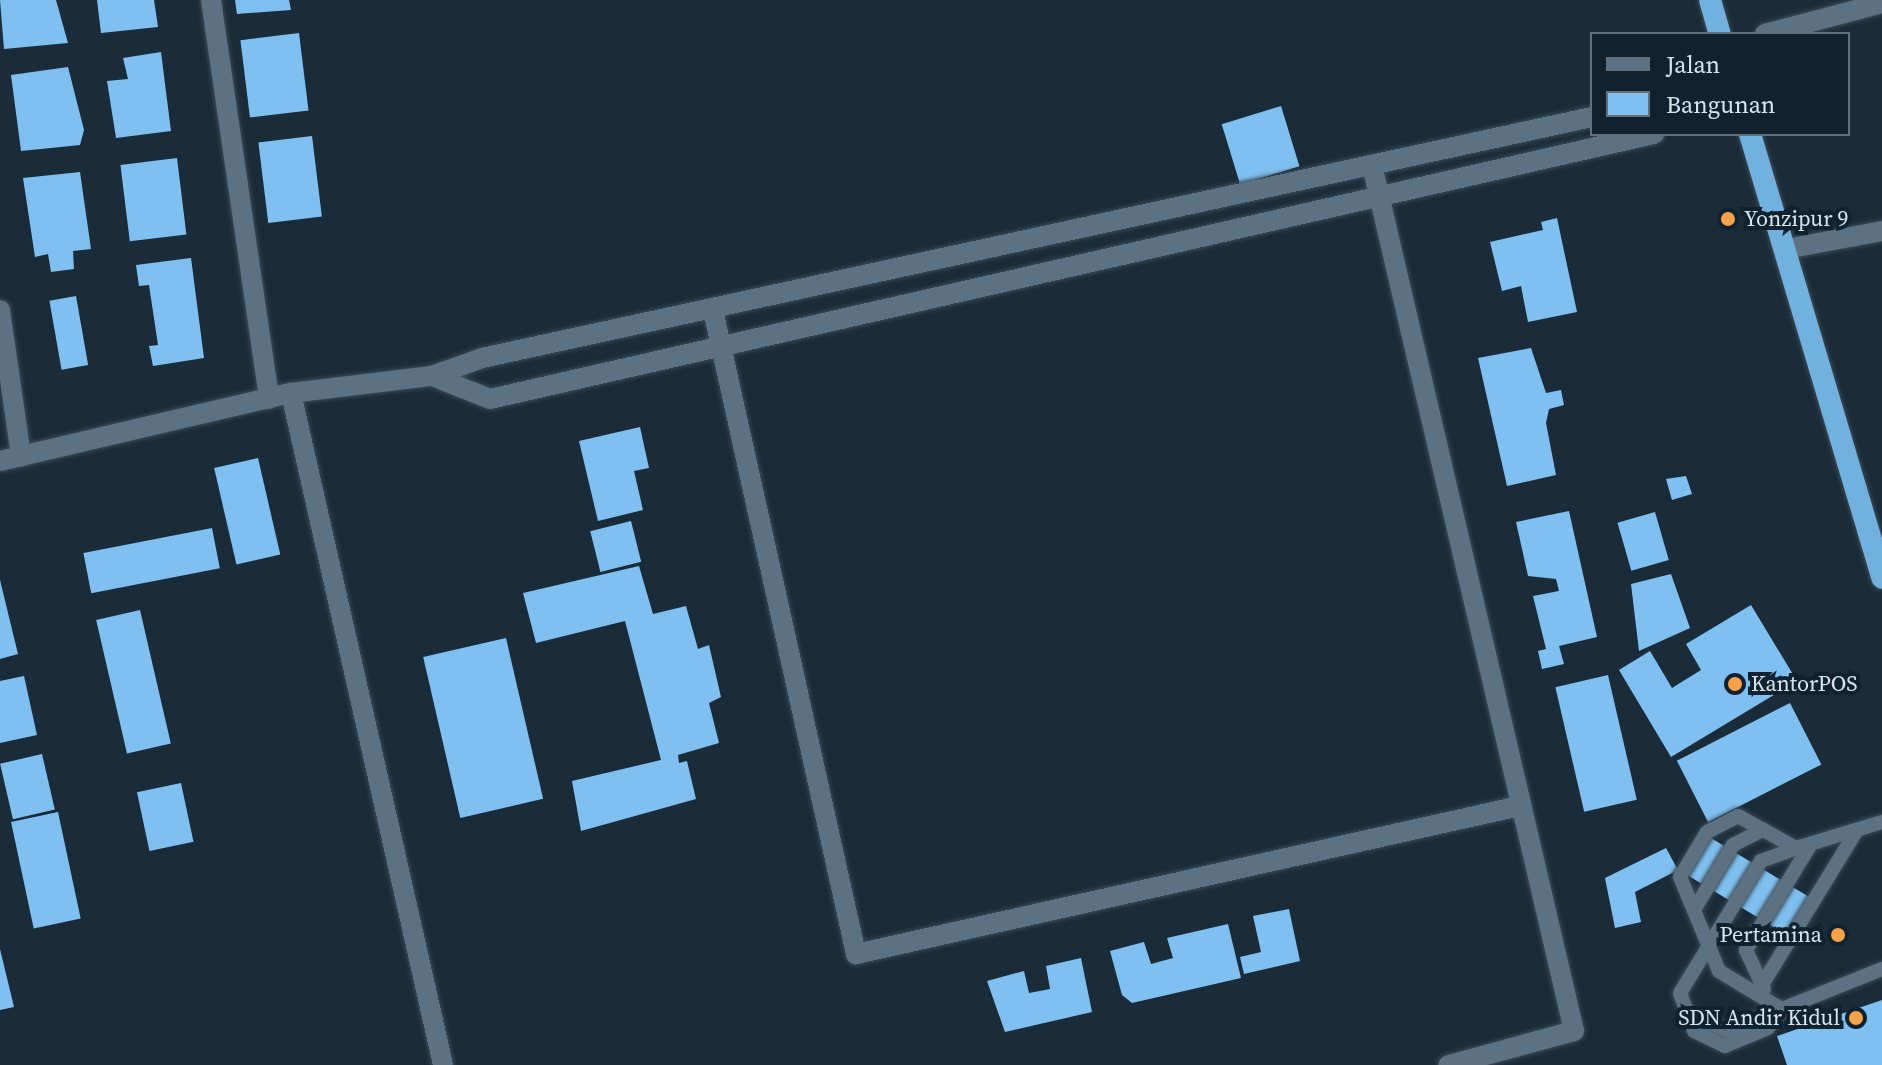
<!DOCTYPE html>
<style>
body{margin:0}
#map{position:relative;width:1882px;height:1065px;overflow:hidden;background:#1a2c3a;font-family:"Source Serif 4",serif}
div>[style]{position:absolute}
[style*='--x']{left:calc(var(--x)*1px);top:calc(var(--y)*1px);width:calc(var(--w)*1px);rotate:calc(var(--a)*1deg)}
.building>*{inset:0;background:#80c0f1;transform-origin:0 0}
.roads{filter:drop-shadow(0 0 2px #3b4a56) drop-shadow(0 0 2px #3b4a56)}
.service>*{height:14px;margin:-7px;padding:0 7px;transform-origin:7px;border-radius:7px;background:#5c7181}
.minor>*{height:20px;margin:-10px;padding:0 10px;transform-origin:10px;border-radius:10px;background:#5c7181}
.trunk>*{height:22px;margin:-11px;padding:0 11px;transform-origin:11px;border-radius:11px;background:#72b0dd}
.dots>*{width:22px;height:22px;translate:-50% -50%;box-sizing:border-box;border:4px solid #102230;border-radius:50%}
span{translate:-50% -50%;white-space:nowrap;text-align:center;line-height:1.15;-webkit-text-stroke:8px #102230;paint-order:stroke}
.poi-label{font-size:22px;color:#d8e4ed}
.left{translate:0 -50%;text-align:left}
.right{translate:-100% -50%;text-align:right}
.legend{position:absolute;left:1590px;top:32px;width:260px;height:104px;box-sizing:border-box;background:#102230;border:2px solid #60707c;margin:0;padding:10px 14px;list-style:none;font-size:24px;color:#d8e4ed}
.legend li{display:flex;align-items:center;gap:16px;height:40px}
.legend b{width:40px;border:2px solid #60707c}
</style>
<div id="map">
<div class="building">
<div style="clip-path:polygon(0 0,56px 0,68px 43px,4px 49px)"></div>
<div style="clip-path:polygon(97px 0,154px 0,158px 27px,101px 33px)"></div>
<div style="clip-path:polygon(235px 0,289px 0,291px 10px,237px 14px)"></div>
<div style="left:299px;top:33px;width:78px;height:59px;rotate:83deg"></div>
<div style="clip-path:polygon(161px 52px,171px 131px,116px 138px,107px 81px,128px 79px,123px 58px)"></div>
<div style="clip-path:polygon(68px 67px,84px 130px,80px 145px,21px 151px,11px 75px)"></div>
<div style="left:1281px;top:106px;width:63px;height:62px;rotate:73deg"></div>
<div style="left:312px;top:136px;width:81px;height:54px;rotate:83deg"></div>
<div style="left:177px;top:158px;width:77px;height:57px;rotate:83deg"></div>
<div style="clip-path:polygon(80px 172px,91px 249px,73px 251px,74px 269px,51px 272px,48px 254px,35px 257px,23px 178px)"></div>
<div style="clip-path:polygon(1557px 218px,1577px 312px,1528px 322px,1521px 286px,1502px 291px,1490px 242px,1543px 230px,1541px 222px)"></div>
<div style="clip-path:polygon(191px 258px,204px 358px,153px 366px,149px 346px,158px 345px,149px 285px,139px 286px,136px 265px)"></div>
<div style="left:76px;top:296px;width:70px;height:27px;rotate:80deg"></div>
<div style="clip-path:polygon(1531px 348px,1546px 393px,1561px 390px,1564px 405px,1549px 409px,1546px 423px,1556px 475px,1507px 486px,1478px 358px)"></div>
<div style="clip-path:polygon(640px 427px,649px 468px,634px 471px,643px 510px,598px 521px,579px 441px)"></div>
<div style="left:258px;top:458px;width:99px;height:45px;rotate:77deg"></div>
<div style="clip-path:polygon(1686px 476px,1692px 494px,1672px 500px,1666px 479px)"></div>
<div style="clip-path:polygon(1569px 511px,1597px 637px,1559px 646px,1564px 664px,1542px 669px,1538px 651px,1546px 649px,1533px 596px,1559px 591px,1556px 579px,1528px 576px,1516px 522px)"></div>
<div style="left:1655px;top:512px;width:50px;height:39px;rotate:74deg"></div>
<div style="left:631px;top:521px;width:42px;height:42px;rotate:76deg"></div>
<div style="left:212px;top:528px;width:41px;height:131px;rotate:79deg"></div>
<div style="clip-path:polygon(639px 566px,653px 614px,686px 606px,698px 649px,709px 645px,721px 697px,709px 703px,719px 743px,678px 755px,679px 763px,687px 761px,696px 799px,581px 831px,572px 781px,661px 760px,625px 621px,536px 643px,523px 593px)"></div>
<div style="clip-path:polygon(1671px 574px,1690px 628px,1639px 651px,1631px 584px)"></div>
<div style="clip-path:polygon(0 580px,18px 654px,0 659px)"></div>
<div style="clip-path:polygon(1751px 605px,1797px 681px,1671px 757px,1619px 670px,1650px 651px,1672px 688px,1701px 670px,1686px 644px)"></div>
<div style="left:140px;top:610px;width:137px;height:45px;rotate:77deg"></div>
<div style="left:506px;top:638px;width:165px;height:85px;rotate:77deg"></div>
<div style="left:1608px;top:675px;width:128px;height:54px;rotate:77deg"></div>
<div style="clip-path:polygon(24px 676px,37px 735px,0 743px,0 681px)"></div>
<div style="left:1790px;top:703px;width:69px;height:127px;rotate:63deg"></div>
<div style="left:42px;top:754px;width:57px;height:43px;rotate:77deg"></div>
<div style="left:181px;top:783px;width:60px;height:45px;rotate:78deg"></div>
<div style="left:58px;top:812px;width:109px;height:48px;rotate:78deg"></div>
<div style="left:1701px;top:832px;width:138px;height:44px;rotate:31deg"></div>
<div style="clip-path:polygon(1666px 848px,1678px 870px,1635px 892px,1641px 922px,1615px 928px,1605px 878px)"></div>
<div style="clip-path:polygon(1289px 909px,1300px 961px,1244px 974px,1240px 957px,1261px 952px,1253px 916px)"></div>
<div style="clip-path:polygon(1228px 924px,1241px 978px,1132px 1003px,1122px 995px,1110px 951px,1144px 942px,1151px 964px,1173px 958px,1167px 938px)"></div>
<div style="clip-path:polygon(0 949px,14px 1007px,0 1010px)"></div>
<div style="clip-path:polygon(1081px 958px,1092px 1012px,1005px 1032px,987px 981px,1024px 971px,1029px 993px,1050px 989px,1046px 966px)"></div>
<div style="clip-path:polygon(1882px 1000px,1882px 1065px,1787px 1065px,1777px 1036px)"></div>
</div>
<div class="roads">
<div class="service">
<div style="--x:1694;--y:910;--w:76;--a:-59"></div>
<div style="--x:1733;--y:845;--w:34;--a:-27"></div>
<div style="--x:1762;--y:985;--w:182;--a:-58.5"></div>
<div style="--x:1764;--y:989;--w:43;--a:-114.8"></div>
<div style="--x:1746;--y:950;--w:124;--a:-58.5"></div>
<div style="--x:1783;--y:1010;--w:75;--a:-148.6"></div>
<div style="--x:1719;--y:971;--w:102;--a:-112.5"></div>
<div style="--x:1680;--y:877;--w:52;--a:-59"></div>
<div style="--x:1707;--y:832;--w:35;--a:-27"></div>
<div style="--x:1738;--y:816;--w:66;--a:28.9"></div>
<div style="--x:1796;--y:848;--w:90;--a:-16.8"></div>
<div style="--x:1783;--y:1010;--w:23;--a:130"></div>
<div style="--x:1768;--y:1028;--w:47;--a:157.3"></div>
<div style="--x:1725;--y:1046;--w:34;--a:-154"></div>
<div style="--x:1694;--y:1031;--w:40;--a:-110.2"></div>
<div style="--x:1680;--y:993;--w:155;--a:-58.5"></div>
<div style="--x:1761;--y:861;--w:37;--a:-20"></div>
<div style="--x:1687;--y:1012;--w:44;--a:25.4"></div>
<div style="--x:1727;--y:1031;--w:167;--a:-21.8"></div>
</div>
<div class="minor">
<div style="--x:211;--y:0;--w:403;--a:81.7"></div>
<div style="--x:1765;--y:34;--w:121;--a:-14.8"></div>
<div style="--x:1372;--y:165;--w:889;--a:76.87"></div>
<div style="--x:1574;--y:1031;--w:130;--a:164.8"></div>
<div style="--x:1786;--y:249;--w:98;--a:-10.6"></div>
<div style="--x:0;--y:310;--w:148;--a:81.8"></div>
<div style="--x:713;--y:310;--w:660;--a:77.48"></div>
<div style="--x:856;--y:954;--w:680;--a:-12.57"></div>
<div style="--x:432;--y:376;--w:62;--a:21.6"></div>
<div style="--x:490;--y:399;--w:1194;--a:-12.83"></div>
<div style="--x:291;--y:393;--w:689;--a:77.25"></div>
<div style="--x:0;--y:461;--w:299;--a:-13.2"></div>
<div style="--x:291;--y:393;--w:142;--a:-6.9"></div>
<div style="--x:432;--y:376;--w:53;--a:-19.8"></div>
<div style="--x:482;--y:358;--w:1136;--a:-12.25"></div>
</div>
<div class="trunk">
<div style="--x:1710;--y:0;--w:35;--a:74"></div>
<div style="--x:1750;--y:134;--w:463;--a:73.4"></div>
</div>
</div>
<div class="dots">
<div style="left:1728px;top:219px;background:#f8a14b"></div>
<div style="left:1735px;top:684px;background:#f8a14b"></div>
<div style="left:1838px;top:935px;background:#f8a14b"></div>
<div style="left:1856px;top:1018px;background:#f8a14b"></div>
</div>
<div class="poi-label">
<span class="left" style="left:1744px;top:219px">Yonzipur 9</span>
<span class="left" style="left:1751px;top:684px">KantorPOS</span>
<span class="right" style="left:1822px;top:935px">Pertamina</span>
<span class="right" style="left:1840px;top:1018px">SDN Andir Kidul</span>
</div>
<ul class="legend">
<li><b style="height:10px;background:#5c7181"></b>Jalan</li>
<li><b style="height:22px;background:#80c0f1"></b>Bangunan</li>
</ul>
</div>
